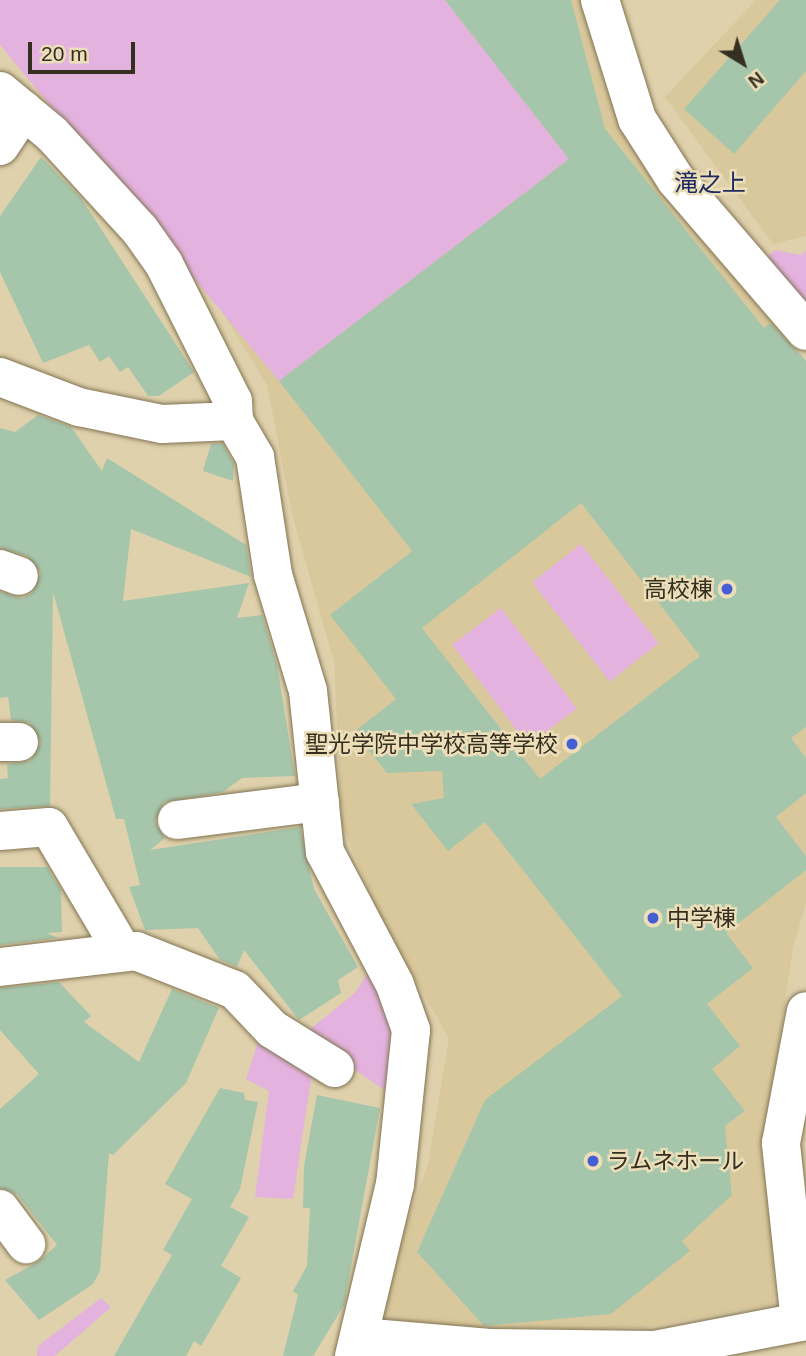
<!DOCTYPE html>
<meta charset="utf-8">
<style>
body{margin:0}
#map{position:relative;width:806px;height:1356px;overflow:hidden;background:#dfd1ac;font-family:Helvetica,"Noto Sans JP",sans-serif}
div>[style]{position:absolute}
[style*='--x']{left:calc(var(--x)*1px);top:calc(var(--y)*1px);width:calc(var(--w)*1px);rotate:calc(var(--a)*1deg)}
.built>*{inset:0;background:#d9c89c}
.green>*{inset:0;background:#e3b2de;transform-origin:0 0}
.building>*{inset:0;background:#a6c6ab}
.roads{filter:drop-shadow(0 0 2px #827553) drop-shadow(0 0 2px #827553)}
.minor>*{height:38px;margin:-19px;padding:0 19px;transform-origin:19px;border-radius:19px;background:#fff}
.dots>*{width:19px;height:19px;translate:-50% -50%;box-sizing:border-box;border:4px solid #ecdeb9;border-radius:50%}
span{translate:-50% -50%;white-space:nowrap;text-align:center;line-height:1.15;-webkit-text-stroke:5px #ecdeb9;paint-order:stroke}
.poi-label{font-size:23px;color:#352f20}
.right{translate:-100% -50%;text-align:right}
.left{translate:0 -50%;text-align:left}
.neighbourhood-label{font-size:24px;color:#1d2b62}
.north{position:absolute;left:708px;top:28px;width:70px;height:70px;-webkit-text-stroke:5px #ecdeb9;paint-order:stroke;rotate:142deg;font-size:19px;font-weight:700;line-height:28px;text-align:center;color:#352f20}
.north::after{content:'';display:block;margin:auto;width:24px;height:32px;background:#352f20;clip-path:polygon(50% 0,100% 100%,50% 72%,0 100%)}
.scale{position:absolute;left:28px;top:42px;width:107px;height:32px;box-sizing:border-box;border:4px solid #352f20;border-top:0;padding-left:9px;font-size:21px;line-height:24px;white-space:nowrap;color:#352f20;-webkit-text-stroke:5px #ecdeb9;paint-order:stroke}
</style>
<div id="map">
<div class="built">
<div style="clip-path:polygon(0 0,600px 0,637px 119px,806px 361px,806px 903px,793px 947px,767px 1128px,773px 1191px,774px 1304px,642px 1328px,380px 1327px,397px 1248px,428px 1164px,449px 1038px,382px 922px,342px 825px,334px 662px,293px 518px,267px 385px,199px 274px)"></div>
<div style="clip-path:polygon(756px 0,806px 0,806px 236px,773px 244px,665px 97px)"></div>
</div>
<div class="green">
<div style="clip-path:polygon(0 0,445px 0,569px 159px,279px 381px,0 45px)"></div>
<div style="clip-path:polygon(775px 250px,801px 255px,806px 250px,806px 311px,763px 261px)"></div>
<div style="left:581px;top:544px;width:126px;height:62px;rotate:52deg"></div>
<div style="left:501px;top:608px;width:126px;height:61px;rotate:53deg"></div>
<div style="clip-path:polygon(368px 972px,384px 996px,398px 1038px,389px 1093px,303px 1035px,355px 993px)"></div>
<div style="clip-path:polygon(262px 1030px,313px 1065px,293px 1199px,255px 1197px,269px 1091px,246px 1079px)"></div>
<div style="clip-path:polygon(101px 1298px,111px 1307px,55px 1356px,37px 1356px,38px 1346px)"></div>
</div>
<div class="building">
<div style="clip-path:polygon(evenodd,445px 0,571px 0,605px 129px,764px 328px,770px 323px,806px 361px,806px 727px,791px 738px,806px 758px,806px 793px,776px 817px,806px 856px,806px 870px,726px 933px,753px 968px,707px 1004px,740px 1046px,712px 1069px,745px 1111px,725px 1126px,732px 1195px,682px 1241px,690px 1251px,611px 1314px,484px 1326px,417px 1252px,485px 1100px,622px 996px,485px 822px,448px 851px,411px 804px,444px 798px,442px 771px,387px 773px,354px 732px,396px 699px,330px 615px,412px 551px,279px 381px,569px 159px,445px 0,581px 503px,700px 656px,540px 779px,422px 628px,581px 503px)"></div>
<div style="clip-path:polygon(780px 0,806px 0,806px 71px,734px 154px,684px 109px)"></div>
<div style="clip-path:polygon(41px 157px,81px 198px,194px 372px,159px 396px,148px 396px,128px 367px,120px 372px,109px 356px,100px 362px,89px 345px,43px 363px,0 272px,0 216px)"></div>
<div style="clip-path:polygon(38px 415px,71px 427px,102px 471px,107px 458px,246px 545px,251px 577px,131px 529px,123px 601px,249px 583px,237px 618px,262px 615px,277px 665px,295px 776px,242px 778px,223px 792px,164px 802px,155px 822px,165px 838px,150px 850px,300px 827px,314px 889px,358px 967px,338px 980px,341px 993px,299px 1020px,244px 950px,237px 967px,220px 960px,198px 928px,145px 930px,129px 887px,140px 885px,124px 819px,116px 819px,53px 592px,50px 806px,0 809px,0 779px,8px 778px,7px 764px,30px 761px,41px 743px,30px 723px,11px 720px,8px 697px,0 698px,0 592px,22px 598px,32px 593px,41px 573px,27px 556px,0 548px,0 428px,15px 432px)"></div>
<div style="clip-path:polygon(222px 443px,234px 464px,233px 481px,203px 471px,211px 444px)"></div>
<div style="clip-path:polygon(0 867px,47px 867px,61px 890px,62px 932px,47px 933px,58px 938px,0 945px)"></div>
<div style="clip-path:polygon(59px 982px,91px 1016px,84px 1022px,139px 1062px,172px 989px,219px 1008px,186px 1083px,113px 1155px,109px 1153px,100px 1271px,93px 1284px,39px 1320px,5px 1280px,38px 1262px,57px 1245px,17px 1194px,0 1188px,0 1109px,39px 1074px,0 1030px,0 988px)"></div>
<div style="clip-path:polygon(220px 1088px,244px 1093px,245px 1100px,258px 1102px,240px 1189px,230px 1207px,249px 1217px,221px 1266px,241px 1278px,201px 1346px,194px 1341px,186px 1356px,114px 1356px,172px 1255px,163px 1250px,192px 1199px,165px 1184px)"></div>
<div style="clip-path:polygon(317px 1095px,380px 1108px,344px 1305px,313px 1356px,283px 1356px,298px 1295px,293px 1291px,307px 1266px,310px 1208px,303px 1208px,304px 1166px)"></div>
</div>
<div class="roads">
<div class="minor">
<div style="--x:600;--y:0;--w:125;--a:72.7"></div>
<div style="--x:637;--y:119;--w:72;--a:57.4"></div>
<div style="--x:676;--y:180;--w:199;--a:49.3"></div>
<div style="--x:0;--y:91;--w:67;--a:39.6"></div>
<div style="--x:52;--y:134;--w:130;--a:47.5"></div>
<div style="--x:140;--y:230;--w:42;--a:54.8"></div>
<div style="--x:164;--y:264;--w:153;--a:63.3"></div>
<div style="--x:233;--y:401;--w:20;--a:87"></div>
<div style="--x:234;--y:421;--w:42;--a:59.7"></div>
<div style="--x:255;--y:457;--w:119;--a:81.3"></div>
<div style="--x:273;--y:575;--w:121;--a:73.2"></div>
<div style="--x:308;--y:691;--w:162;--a:84"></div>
<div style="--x:325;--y:852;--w:150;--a:62.2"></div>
<div style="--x:395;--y:985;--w:48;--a:70.4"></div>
<div style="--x:411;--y:1030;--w:155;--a:95.9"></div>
<div style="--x:395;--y:1184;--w:177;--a:103.4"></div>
<div style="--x:0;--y:146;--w:43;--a:-56.3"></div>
<div style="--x:0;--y:377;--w:85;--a:20.8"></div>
<div style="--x:79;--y:407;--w:85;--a:11.6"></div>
<div style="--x:162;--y:424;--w:72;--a:-2.4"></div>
<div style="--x:0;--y:569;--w:20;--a:20"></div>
<div style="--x:0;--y:742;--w:19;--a:0"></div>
<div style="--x:177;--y:820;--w:144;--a:-7.2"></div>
<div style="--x:0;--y:831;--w:49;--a:-4.7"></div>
<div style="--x:49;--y:827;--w:145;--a:59.4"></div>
<div style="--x:0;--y:967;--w:137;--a:-6.7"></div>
<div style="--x:136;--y:951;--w:106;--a:21.5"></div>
<div style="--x:235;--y:990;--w:54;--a:46.5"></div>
<div style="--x:272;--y:1029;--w:74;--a:31.8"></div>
<div style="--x:0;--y:1209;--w:44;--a:53.4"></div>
<div style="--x:360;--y:1337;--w:130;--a:4.8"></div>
<div style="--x:490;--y:1348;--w:165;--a:0.7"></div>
<div style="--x:655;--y:1350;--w:148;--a:-10.9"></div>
<div style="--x:800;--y:1322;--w:180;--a:-96.1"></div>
<div style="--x:781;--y:1143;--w:134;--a:-79.3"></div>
</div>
</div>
<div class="dots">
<div style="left:727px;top:589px;background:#445fd2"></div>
<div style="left:572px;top:744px;background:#445fd2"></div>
<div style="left:653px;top:918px;background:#445fd2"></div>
<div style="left:593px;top:1161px;background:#445fd2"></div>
</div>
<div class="poi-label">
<span class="right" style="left:713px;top:589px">高校棟</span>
<span class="right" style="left:558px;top:744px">聖光学院中学校高等学校</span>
<span class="left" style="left:667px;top:918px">中学棟</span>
<span class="left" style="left:607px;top:1161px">ラムネホール</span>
</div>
<div class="neighbourhood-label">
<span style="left:710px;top:183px">滝之上</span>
</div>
<div class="north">N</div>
<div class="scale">20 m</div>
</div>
